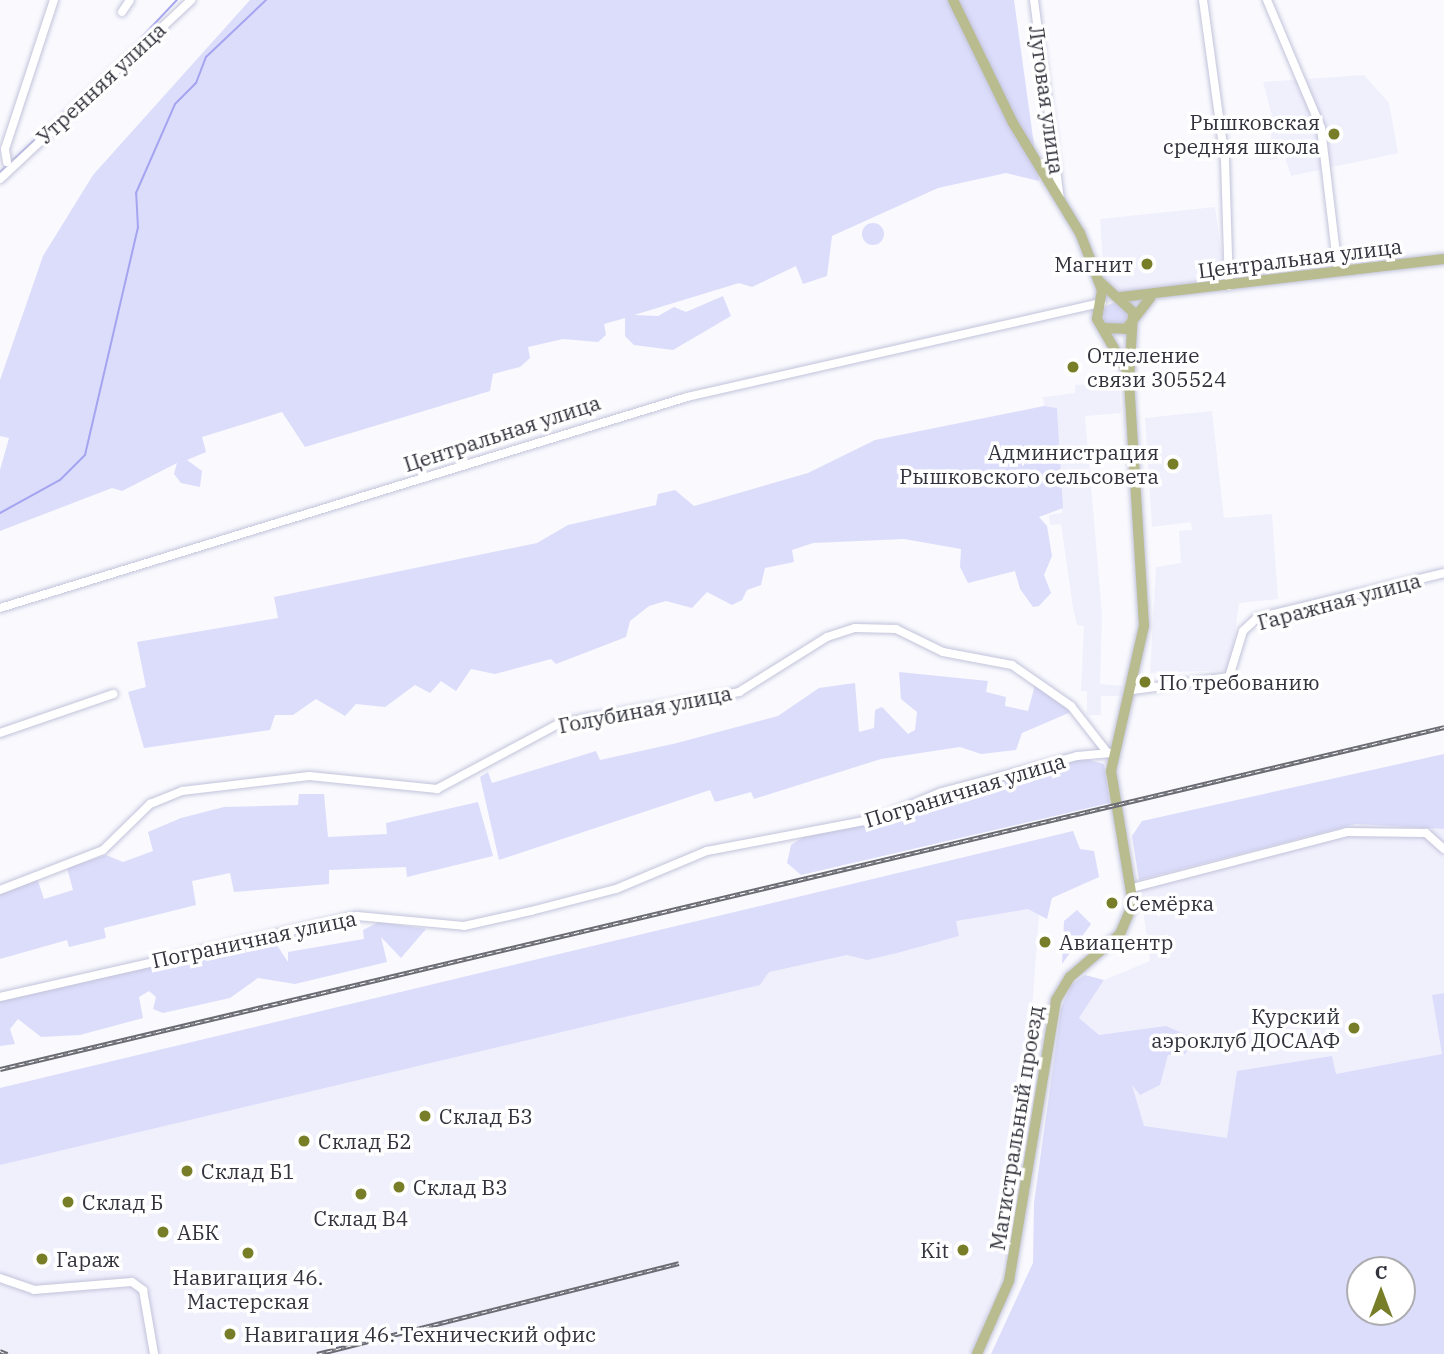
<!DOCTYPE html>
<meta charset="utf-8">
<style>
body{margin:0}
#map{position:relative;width:1444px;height:1354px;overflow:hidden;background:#f9f9fe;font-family:"IBM Plex Serif",serif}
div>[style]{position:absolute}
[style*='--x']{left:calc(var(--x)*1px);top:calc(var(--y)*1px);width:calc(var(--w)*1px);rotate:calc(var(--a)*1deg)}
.built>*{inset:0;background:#f0f0fd}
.green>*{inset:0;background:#dcddfb}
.round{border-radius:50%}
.stream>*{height:2px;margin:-1px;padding:0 1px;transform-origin:1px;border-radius:1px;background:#a5a4f0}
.roads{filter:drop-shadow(0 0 2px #c2c3da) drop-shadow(0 0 2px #c2c3da)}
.minor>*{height:8px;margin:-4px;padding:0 4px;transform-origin:4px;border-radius:4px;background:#fff}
.major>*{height:10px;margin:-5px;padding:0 5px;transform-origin:5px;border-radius:5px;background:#b9bc8e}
.rail>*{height:4.5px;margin-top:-2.25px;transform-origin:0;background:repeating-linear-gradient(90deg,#fff 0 5px,#6b6c73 0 10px);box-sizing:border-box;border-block:2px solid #6b6c73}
.dots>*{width:19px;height:19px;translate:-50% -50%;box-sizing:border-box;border:4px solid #fff;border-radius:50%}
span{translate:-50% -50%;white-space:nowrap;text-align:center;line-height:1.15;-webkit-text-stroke:7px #fff;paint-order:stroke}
.street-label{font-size:21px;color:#32333c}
.poi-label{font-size:21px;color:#32333c}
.right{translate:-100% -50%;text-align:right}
.left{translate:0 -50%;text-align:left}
.north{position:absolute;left:1346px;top:1256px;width:70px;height:70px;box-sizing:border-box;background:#fff;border:2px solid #adadb1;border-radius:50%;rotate:0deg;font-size:19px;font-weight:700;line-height:28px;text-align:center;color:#32333c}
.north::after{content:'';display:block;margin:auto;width:24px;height:32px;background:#787e28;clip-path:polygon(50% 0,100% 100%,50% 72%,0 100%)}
</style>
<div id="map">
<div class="built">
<div style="clip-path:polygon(1364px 75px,1389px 103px,1398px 153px,1291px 176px,1285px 157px,1270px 160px,1272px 116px,1263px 82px)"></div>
<div style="clip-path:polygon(1215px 207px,1225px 282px,1125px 294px,1104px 279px,1100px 219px)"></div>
<div style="clip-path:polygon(1119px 383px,1121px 413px,1085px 416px,1102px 614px,1100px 684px,1122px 686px,1122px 696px,1101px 696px,1101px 715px,1087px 715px,1087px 691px,1081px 691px,1084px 626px,1077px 625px,1073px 608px,1061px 524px,1050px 525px,1049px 515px,1062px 513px,1057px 408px,1044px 406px,1043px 397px,1075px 393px,1075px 385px)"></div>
<div style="clip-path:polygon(1212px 411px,1224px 518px,1272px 514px,1278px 599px,1239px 603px,1230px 670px,1150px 673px,1156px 567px,1181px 563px,1179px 531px,1192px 530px,1191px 522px,1152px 527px,1145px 418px)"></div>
<div style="clip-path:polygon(evenodd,1356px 824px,1444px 829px,1444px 1354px,991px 1354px,1033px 1263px,1079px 1018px,1104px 980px,1150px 961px,1139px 880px,1356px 824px,1360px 1270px,1402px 1270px,1402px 1312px,1360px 1312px,1360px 1270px)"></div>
<div style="clip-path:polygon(1045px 838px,1023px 1126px,1001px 1272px,973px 1354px,0 1354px,0 1088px)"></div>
</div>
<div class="green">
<div style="clip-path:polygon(250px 0,1014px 0,1039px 181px,1006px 173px,938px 188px,832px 236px,827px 276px,803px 284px,796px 266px,752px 287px,739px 283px,634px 315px,658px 316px,674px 307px,686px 312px,723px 296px,731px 316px,673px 350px,634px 345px,625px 336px,625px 318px,604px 324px,606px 335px,598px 342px,563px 339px,528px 347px,530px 358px,520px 367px,493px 374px,490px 391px,305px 447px,282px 412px,202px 437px,206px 452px,187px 460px,202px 471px,200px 487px,181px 483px,174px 474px,177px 463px,122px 491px,112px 488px,0 531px,0 470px,9px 438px,0 436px,0 380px,43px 256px,93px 175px)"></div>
<div class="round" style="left:862px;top:223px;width:22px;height:22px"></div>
<div class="round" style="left:1103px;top:303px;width:24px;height:24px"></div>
<div style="clip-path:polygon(1044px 406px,1057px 408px,1063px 508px,1039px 517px,1047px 526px,1052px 556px,1044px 575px,1051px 593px,1039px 606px,1033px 607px,1020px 589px,1015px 571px,968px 583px,960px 567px,961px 549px,904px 539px,813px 543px,792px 550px,794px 562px,765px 568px,761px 585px,747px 590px,742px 600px,732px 605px,707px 592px,692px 608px,666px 601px,649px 606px,630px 621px,626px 637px,556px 664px,551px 659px,495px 674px,471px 669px,456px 691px,441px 681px,430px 693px,415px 685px,385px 707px,356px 704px,345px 716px,316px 699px,293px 715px,275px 715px,270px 730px,144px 748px,128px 692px,146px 687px,137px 642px,278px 618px,274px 597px,537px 543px,568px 525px,656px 505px,658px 494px,675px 490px,694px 506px,808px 473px,875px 440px)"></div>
<div style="clip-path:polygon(899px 672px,988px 681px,986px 692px,1006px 697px,1005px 706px,1028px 711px,1035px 685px,1071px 712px,1022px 733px,1016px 750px,981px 754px,960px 747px,881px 759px,754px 799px,751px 792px,715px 802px,710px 790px,499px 860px,480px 777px,488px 772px,492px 783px,596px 751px,600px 760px,677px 743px,778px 716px,819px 688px,855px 683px,859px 732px,874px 728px,875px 710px,882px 707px,908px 734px,915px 730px,917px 712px,901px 699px)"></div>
<div style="clip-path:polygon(1444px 754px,1444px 829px,1356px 824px,1139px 880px,1132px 836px,1142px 821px)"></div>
<div style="clip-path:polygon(1082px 758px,1104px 764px,1110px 803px,801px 875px,787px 863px,791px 845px,808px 834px,885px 821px,944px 795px)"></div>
<div style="clip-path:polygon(299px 794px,324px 794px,328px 837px,387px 834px,386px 823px,478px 802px,493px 856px,407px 877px,406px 867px,329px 870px,329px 884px,234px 892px,230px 873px,192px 881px,196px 905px,104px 928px,106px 938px,69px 947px,67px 940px,0 959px,0 893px,37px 878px,44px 899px,73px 890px,67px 868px,106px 855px,123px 862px,153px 851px,148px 832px,181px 818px,224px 807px,298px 805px)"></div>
<div style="clip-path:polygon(1073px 831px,1080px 849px,1094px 851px,1099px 877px,1052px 898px,1047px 919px,1028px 909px,956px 921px,959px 936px,897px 953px,867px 960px,847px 955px,769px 972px,760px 985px,0 1165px,0 1088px)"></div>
<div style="clip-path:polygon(1077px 910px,1091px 924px,1062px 964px,1064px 921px)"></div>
<div style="clip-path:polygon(379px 922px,426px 929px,401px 958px,381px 937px,387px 962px,295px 984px,258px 978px,230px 998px,163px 1013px,153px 1009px,156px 997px,149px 991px,139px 997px,143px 1018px,80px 1035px,41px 1037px,18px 1019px,10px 1029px,15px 1044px,0 1046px,0 1000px,273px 939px,288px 962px,288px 952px,364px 939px,363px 930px)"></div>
<div style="clip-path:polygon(evenodd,1085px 975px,1104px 980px,1079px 1018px,1099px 1035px,1166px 1026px,1189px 1036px,1186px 1054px,1168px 1055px,1160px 1085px,1140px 1095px,1132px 1085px,1144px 1126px,1227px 1138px,1237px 1071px,1332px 1056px,1336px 1074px,1442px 1054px,1432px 995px,1444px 993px,1444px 1354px,991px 1354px,1033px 1263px,1034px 1203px,1061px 1009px,1071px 985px,1085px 975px,1360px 1270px,1402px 1270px,1402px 1312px,1360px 1312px,1360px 1270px)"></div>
</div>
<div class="stream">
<div style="--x:106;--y:75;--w:103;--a:-46.6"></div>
<div style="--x:11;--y:162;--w:116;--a:-42.9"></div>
<div style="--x:0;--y:172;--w:9;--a:-41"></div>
<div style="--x:0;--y:513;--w:68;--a:-28.8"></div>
<div style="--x:60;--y:480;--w:35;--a:-45"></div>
<div style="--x:85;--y:455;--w:233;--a:-76.9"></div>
<div style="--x:138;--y:228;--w:35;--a:-93"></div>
<div style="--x:136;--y:193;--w:97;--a:-66.3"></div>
<div style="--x:175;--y:104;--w:30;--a:-45"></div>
<div style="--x:196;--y:83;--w:28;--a:-69"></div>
<div style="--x:206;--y:57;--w:83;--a:-43.5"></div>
</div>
<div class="roads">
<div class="minor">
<div style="--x:1034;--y:0;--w:202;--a:82.6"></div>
<div style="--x:1203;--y:0;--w:162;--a:82.2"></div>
<div style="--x:1225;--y:160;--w:126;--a:88.2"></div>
<div style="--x:1267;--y:0;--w:139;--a:67.1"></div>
<div style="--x:1321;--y:128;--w:144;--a:83.2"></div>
<div style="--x:122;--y:12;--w:14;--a:-56"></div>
<div style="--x:7;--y:162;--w:13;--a:-99"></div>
<div style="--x:5;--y:149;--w:157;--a:-71.8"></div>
<div style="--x:0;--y:179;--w:262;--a:-43.1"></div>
<div style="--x:0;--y:608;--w:719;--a:-17.07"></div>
<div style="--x:687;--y:397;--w:425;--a:-12.8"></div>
<div style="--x:1133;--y:690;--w:97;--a:-7.7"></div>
<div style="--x:1229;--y:677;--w:48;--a:-73.1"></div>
<div style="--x:1243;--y:631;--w:19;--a:-43"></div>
<div style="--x:1257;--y:618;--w:192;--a:-13.5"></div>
<div style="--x:0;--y:733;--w:120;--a:-19"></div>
<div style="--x:1132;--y:888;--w:222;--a:-14.6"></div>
<div style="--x:1347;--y:832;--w:79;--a:0.7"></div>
<div style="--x:1426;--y:833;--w:24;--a:42"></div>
<div style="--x:0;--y:890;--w:110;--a:-21.2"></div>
<div style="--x:103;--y:850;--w:66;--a:-44.4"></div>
<div style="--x:150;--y:804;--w:35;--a:-22"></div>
<div style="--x:182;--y:791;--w:128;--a:-6.7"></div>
<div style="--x:309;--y:776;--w:129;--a:5.8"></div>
<div style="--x:437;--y:789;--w:140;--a:-28.2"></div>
<div style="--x:560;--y:723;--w:182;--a:-9.8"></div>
<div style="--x:739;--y:692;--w:104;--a:-32"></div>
<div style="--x:827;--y:637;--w:29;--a:-18"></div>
<div style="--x:855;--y:628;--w:41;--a:1.4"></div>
<div style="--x:896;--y:629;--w:52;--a:26.1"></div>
<div style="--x:943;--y:652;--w:70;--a:10.7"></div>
<div style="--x:1012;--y:665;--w:72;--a:34.8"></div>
<div style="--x:1071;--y:706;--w:58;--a:52"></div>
<div style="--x:0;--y:997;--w:366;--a:-12.8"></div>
<div style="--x:357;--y:916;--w:107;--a:5.3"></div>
<div style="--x:464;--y:926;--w:69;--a:-12.6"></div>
<div style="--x:531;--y:911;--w:88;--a:-14.5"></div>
<div style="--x:616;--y:889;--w:99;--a:-22.7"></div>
<div style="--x:707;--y:851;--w:176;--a:-10.8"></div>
<div style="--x:880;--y:818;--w:67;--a:-22.8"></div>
<div style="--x:942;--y:792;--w:140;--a:-14.9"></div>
<div style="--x:1077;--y:756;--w:34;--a:-5"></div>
<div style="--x:0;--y:1278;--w:36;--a:19"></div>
<div style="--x:34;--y:1290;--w:98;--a:-4.7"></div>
<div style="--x:132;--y:1282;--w:14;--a:36"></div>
<div style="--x:143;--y:1290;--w:65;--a:80.2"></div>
</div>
<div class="major">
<div style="--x:953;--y:0;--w:137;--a:64"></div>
<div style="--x:1013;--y:123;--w:129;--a:58.7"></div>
<div style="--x:1080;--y:233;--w:61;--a:68.9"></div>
<div style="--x:1102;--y:290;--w:29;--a:100"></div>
<div style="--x:1097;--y:319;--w:58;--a:59.9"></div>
<div style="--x:1121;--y:297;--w:325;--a:-6.7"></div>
<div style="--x:1103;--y:328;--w:23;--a:2"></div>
<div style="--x:1126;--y:329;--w:39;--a:-52"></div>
<div style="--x:977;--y:1354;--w:80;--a:-66.3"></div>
<div style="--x:1009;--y:1281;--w:285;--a:-80.5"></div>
<div style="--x:1056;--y:1000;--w:27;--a:-59"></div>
<div style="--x:1070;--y:977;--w:66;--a:-40.7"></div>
<div style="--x:1120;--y:934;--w:33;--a:-67"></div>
<div style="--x:1133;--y:904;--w:135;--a:-99.4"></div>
<div style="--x:1111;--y:771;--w:149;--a:-77.2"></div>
<div style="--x:1144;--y:626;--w:246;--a:-93.5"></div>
<div style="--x:1129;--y:380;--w:68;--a:-86.6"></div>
<div style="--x:1133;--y:312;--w:46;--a:-137.6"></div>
</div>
</div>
<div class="rail">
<div style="--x:0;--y:1069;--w:1484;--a:-13.32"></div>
<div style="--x:0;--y:1351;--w:8;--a:23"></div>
<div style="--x:317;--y:1354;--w:373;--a:-14.1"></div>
</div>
<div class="dots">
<div style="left:1334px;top:134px;background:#787e28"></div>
<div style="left:1147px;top:264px;background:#787e28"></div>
<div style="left:1073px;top:367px;background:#787e28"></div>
<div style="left:1173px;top:464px;background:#787e28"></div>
<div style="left:1145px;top:682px;background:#787e28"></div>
<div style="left:1112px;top:903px;background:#787e28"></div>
<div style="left:1045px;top:942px;background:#787e28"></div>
<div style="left:1354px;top:1028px;background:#787e28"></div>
<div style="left:425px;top:1116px;background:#787e28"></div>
<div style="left:304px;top:1141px;background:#787e28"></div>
<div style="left:187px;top:1171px;background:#787e28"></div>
<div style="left:399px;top:1187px;background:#787e28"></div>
<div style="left:361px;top:1194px;background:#787e28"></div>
<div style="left:68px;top:1202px;background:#787e28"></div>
<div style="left:163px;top:1232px;background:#787e28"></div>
<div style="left:963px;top:1250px;background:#787e28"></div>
<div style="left:248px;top:1253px;background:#787e28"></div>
<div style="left:42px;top:1259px;background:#787e28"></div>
<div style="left:230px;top:1334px;background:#787e28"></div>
</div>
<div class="street-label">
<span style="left:101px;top:83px;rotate:-43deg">Утренняя улица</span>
<span style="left:1047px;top:100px;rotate:82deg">Луговая улица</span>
<span style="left:1300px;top:258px;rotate:-7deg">Центральная улица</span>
<span style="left:502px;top:433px;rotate:-18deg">Центральная улица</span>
<span style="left:1339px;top:601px;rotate:-15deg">Гаражная улица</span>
<span style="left:645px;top:709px;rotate:-11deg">Голубиная улица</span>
<span style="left:965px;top:790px;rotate:-17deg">Пограничная улица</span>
<span style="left:254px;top:939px;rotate:-12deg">Пограничная улица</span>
<span style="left:1016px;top:1128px;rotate:-81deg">Магистральный проезд</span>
</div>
<div class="poi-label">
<span class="right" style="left:1320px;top:134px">Рышковская<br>средняя школа</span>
<span class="right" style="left:1133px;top:264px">Магнит</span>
<span class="left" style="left:1087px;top:367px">Отделение<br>связи 305524</span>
<span class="right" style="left:1159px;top:464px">Администрация<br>Рышковского сельсовета</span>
<span class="left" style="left:1159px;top:682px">По требованию</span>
<span class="left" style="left:1126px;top:903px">Семёрка</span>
<span class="left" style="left:1059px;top:942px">Авиацентр</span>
<span class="right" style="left:1340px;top:1028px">Курский<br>аэроклуб ДОСААФ</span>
<span class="left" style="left:439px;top:1116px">Склад Б3</span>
<span class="left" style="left:318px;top:1141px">Склад Б2</span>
<span class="left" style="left:201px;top:1171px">Склад Б1</span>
<span class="left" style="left:413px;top:1187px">Склад В3</span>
<span class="left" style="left:82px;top:1202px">Склад Б</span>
<span style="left:361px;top:1218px">Склад В4</span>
<span class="left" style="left:177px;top:1232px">АБК</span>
<span class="right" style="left:949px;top:1250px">Kit</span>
<span class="left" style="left:56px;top:1259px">Гараж</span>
<span style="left:248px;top:1289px">Навигация 46.<br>Мастерская</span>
<span class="left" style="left:244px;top:1334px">Навигация 46. Технический офис</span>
</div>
<div class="north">С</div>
</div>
